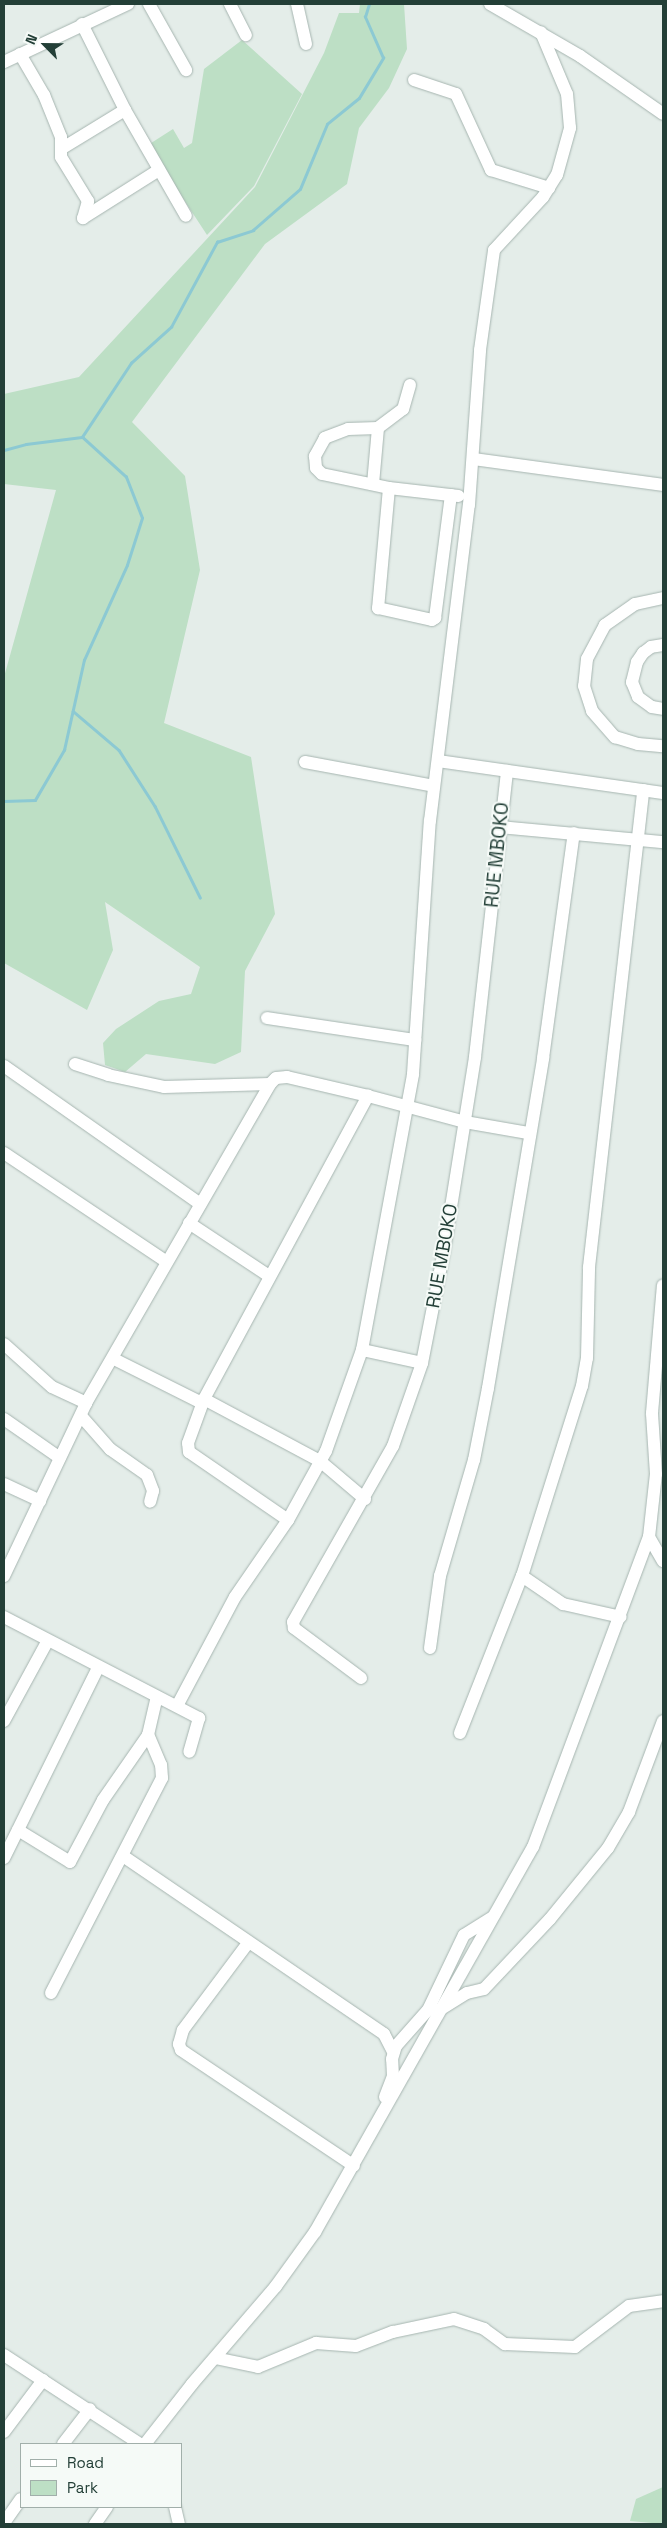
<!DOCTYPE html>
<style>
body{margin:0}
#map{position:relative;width:667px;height:2528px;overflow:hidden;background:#e4ede9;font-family:"Space Grotesk",sans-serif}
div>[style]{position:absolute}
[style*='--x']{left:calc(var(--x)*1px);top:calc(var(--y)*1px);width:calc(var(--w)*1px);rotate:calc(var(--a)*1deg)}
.green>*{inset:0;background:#bddfc5}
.stream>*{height:2.5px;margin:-1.25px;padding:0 1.25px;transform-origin:1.25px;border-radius:1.25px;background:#8cc9d3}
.roads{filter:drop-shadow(0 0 1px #a6b5b0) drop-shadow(0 0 1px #a6b5b0)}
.minor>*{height:12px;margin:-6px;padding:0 6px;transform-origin:6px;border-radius:6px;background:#fff}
span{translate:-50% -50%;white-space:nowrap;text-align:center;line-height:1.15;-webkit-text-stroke:4px #f5faf7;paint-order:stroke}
.street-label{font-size:19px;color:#233f37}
.frame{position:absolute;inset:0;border:5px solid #233f37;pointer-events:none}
.legend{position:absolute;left:20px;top:2443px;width:162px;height:65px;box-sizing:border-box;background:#f5faf7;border:1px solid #a1afaa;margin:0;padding:6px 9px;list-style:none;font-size:15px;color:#233f37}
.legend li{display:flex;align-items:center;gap:10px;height:25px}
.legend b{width:25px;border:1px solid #a1afaa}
.north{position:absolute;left:20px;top:20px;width:50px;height:50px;-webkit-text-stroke:4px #f5faf7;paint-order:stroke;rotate:293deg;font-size:14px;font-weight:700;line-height:20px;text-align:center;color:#233f37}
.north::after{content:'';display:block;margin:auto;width:18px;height:22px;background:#233f37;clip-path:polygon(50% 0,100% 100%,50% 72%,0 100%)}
</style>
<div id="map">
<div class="green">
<div style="clip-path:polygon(360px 4px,404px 4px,407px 49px,389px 88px,359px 128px,347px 184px,265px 244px,132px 422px,185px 476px,200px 570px,164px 723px,251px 757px,275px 914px,245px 971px,241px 1052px,215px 1064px,146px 1054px,125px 1072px,105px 1065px,103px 1043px,116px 1029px,159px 1001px,191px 994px,200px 967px,105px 902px,113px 950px,87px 1010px,4px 963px,4px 677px,56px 490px,4px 484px,4px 394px,79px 377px,255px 187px,324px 53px,339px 13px,359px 13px)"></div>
<div style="clip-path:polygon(242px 40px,302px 94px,254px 186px,207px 235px,148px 145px,173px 129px,184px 148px,192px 143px,204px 69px)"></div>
<div style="clip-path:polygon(663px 2487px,663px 2524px,630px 2521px,636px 2499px)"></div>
</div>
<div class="stream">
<div style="--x:4;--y:450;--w:23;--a:-15"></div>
<div style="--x:26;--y:444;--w:56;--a:-7.1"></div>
<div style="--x:73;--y:711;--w:60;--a:40.3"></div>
<div style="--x:119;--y:750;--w:67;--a:57.3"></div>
<div style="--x:155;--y:806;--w:102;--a:63.7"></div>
<div style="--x:4;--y:801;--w:31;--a:-2"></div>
<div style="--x:35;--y:800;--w:58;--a:-59.9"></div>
<div style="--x:64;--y:750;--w:92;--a:-77.5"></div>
<div style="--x:84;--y:660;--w:104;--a:-65.6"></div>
<div style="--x:127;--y:565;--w:49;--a:-72.3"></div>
<div style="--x:142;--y:518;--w:44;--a:-111.3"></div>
<div style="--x:126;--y:477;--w:59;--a:-137.7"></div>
<div style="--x:82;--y:437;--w:89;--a:-56.5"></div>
<div style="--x:131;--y:363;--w:54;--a:-42"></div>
<div style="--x:171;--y:327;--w:97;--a:-61.6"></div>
<div style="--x:217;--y:242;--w:38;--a:-18"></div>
<div style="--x:253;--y:230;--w:62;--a:-41.1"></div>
<div style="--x:300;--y:189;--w:70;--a:-67.4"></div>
<div style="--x:327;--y:124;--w:41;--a:-39.1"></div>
<div style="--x:359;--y:98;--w:47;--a:-59"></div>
<div style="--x:383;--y:58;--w:45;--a:-113.7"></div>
<div style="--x:365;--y:17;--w:14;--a:-73"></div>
</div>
<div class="roads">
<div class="minor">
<div style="--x:149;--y:4;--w:76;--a:60.7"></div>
<div style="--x:230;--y:4;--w:35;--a:63"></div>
<div style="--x:297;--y:4;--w:41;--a:77.3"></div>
<div style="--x:490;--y:4;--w:104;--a:30"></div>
<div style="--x:580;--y:56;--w:101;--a:34.9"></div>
<div style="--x:82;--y:24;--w:96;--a:63.4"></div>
<div style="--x:125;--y:110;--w:122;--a:60.1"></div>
<div style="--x:20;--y:54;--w:48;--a:59.7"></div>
<div style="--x:44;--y:95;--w:45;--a:68"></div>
<div style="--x:61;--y:137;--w:20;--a:90"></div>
<div style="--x:61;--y:157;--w:52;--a:58.5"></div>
<div style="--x:88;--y:201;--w:18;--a:106"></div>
<div style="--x:4;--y:62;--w:137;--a:-25.1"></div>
<div style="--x:414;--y:80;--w:44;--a:18.4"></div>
<div style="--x:456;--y:94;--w:84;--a:65.3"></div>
<div style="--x:491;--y:170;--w:61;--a:17.2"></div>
<div style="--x:61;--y:149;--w:75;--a:-31.4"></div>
<div style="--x:83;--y:218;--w:90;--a:-32.3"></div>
<div style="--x:410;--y:385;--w:25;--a:106"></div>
<div style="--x:403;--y:409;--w:31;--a:143"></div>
<div style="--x:378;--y:428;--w:30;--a:178"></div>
<div style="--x:348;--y:429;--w:25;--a:159"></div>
<div style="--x:325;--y:438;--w:21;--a:119"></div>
<div style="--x:315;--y:456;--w:12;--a:85"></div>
<div style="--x:316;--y:468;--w:8;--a:45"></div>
<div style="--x:322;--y:474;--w:68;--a:11.8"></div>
<div style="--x:389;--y:488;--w:70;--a:6.5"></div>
<div style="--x:474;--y:459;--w:191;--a:7.8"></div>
<div style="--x:373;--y:484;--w:56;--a:-84.9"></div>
<div style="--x:389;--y:488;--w:121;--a:95.2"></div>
<div style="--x:378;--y:608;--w:55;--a:12.5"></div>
<div style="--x:432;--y:620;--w:4;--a:-34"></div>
<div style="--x:435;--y:618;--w:124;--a:-82.6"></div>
<div style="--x:663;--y:598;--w:29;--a:168"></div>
<div style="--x:635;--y:604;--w:37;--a:145"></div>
<div style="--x:605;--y:625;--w:38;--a:118"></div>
<div style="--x:587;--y:659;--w:27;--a:96"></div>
<div style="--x:584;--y:686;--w:26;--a:72"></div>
<div style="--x:592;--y:711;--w:35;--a:49"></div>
<div style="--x:615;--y:737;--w:24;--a:17"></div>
<div style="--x:638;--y:744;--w:25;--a:5"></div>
<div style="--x:663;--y:645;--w:12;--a:171"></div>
<div style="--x:651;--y:647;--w:10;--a:143"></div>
<div style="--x:643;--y:653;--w:11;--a:124"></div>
<div style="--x:637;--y:662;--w:21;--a:104"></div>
<div style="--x:632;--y:682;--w:16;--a:68"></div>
<div style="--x:638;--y:697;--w:17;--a:36"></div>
<div style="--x:652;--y:707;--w:11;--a:10"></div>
<div style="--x:438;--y:761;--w:227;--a:8.1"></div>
<div style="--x:305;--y:762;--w:131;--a:10.5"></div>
<div style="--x:500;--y:827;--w:164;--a:5.3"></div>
<div style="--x:267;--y:1018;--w:150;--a:8.5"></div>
<div style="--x:75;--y:1064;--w:35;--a:18"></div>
<div style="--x:108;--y:1075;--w:57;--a:12.1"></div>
<div style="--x:164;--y:1087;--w:106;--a:-1.6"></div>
<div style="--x:4;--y:1066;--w:240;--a:35.1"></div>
<div style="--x:4;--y:1153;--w:196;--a:33.8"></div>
<div style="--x:189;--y:1223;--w:96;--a:33.5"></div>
<div style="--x:4;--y:1344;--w:64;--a:41.9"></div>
<div style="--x:52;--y:1387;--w:38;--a:25"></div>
<div style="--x:362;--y:1350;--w:61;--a:12.2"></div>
<div style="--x:114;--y:1359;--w:98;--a:26.6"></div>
<div style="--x:204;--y:1399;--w:132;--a:28.1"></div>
<div style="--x:320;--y:1461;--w:59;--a:40.2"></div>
<div style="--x:81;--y:1416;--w:44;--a:48.7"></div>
<div style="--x:110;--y:1449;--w:45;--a:35.1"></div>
<div style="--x:147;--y:1475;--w:17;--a:69"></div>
<div style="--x:153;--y:1491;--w:11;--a:105"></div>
<div style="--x:4;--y:1419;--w:68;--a:34.9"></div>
<div style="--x:4;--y:1484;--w:40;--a:25"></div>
<div style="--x:288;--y:1520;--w:120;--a:-145.5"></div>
<div style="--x:189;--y:1452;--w:9;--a:-96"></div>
<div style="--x:188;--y:1443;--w:47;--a:-70"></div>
<div style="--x:204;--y:1399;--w:345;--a:-61.6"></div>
<div style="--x:649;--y:1537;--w:28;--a:60"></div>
<div style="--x:4;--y:1576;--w:191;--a:-64.6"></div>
<div style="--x:86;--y:1403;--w:368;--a:-60"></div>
<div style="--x:270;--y:1084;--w:8;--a:-45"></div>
<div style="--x:276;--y:1078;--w:11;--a:-5"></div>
<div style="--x:287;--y:1077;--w:83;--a:13.2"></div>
<div style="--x:368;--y:1096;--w:100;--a:15"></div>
<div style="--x:465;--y:1122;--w:64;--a:9.9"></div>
<div style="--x:522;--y:1576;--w:50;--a:34.3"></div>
<div style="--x:563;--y:1604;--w:59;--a:12.6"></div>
<div style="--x:4;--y:1617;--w:220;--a:27.4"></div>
<div style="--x:199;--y:1718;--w:35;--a:106"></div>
<div style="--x:430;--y:1648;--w:73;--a:-82.1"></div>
<div style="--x:440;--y:1576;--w:121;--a:-73.7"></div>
<div style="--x:474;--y:1460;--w:73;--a:-79"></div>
<div style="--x:488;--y:1388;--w:335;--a:-80.5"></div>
<div style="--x:543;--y:1058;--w:227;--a:-82.2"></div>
<div style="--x:361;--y:1678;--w:84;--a:-143.3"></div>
<div style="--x:294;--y:1628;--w:6;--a:-99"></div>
<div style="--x:293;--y:1622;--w:202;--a:-60.4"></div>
<div style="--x:393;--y:1446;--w:88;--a:-70.7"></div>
<div style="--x:422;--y:1363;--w:114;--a:-78.9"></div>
<div style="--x:444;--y:1251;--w:196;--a:-80.9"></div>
<div style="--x:475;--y:1057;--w:288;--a:-83.6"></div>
<div style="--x:177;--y:1706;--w:123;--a:-62"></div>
<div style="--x:235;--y:1597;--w:93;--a:-55.5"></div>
<div style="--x:288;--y:1520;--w:79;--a:-61.2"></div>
<div style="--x:326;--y:1451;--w:107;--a:-70.4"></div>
<div style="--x:362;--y:1350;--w:281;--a:-79.5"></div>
<div style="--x:413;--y:1074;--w:254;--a:-86.2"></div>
<div style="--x:430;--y:821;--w:318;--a:-83"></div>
<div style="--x:469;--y:505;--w:155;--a:-85.9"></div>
<div style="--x:480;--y:350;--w:101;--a:-82"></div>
<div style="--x:494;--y:250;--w:72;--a:-47.2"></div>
<div style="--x:543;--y:197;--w:26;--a:-58"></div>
<div style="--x:557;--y:175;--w:49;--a:-74.5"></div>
<div style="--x:570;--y:128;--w:34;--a:-95"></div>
<div style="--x:567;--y:94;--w:67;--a:-112.8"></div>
<div style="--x:4;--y:1721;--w:90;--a:-61.4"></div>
<div style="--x:460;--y:1733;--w:169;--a:-68.5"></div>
<div style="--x:522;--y:1576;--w:199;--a:-72.5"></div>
<div style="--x:582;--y:1386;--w:28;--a:-80"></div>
<div style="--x:587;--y:1358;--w:91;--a:-88.7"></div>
<div style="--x:589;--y:1267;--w:480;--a:-83.5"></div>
<div style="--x:18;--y:1830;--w:61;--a:31.6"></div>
<div style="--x:70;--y:1862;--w:70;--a:-62"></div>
<div style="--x:103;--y:1800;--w:79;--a:-55.3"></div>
<div style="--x:123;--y:1856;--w:316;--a:34.3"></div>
<div style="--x:384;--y:2034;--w:20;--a:63"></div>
<div style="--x:4;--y:1858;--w:212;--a:-63.7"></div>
<div style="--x:248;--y:1943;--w:109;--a:126.8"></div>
<div style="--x:183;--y:2030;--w:15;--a:106"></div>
<div style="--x:179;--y:2044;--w:6;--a:72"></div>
<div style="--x:181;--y:2050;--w:208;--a:33.8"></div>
<div style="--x:51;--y:1993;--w:242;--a:-62.7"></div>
<div style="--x:162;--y:1778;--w:13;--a:-94"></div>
<div style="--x:161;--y:1765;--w:33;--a:-113"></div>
<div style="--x:148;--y:1735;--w:39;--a:-77"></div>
<div style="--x:438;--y:2011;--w:34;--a:-32"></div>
<div style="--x:467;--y:1993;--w:17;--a:-13"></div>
<div style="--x:484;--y:1989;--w:96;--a:-46.7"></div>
<div style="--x:550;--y:1919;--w:92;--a:-50.8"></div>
<div style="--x:608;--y:1848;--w:42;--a:-59.7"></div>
<div style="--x:629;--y:1812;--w:97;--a:-69.5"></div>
<div style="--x:385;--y:2097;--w:22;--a:-69"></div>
<div style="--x:393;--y:2076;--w:17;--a:-93"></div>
<div style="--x:392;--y:2059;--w:14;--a:-73"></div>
<div style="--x:396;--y:2046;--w:48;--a:-48.4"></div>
<div style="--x:428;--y:2010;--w:83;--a:-64.4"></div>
<div style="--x:464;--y:1935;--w:32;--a:-32"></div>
<div style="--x:4;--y:2355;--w:163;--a:33.2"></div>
<div style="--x:215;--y:2358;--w:44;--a:11.8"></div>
<div style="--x:258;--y:2367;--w:63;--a:-22.5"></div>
<div style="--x:316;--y:2343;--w:40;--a:4.3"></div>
<div style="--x:356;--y:2346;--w:40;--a:-21"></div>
<div style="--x:393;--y:2332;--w:62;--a:-12"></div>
<div style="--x:454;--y:2319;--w:32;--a:18"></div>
<div style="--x:484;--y:2329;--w:26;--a:36"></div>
<div style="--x:505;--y:2344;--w:70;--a:2.5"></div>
<div style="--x:575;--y:2347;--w:68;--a:-37.2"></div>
<div style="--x:629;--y:2306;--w:34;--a:-8"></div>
<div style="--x:4;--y:2432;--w:65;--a:-53.1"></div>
<div style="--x:63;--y:2444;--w:44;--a:-52.4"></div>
<div style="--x:145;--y:2444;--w:76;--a:-51.9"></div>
<div style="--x:192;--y:2384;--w:129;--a:-49.4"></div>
<div style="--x:276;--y:2286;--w:67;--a:-54.2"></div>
<div style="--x:315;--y:2232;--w:442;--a:-60.5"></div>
<div style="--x:533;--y:1847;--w:331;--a:-69.5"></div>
<div style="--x:649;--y:1537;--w:63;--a:-83.7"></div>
<div style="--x:656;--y:1474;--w:61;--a:-93.8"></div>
<div style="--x:652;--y:1413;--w:128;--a:-85.1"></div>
<div style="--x:175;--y:2507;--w:17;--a:77"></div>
<div style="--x:4;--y:2523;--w:29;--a:-55"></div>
<div style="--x:95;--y:2524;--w:21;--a:-55"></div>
</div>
</div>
<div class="street-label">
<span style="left:497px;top:855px;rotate:-84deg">RUE MBOKO</span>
<span style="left:442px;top:1256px;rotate:-80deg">RUE MBOKO</span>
</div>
<div class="frame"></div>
<ul class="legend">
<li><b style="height:6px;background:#fff"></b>Road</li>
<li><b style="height:14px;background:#bddfc5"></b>Park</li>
</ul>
<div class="north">N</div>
</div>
